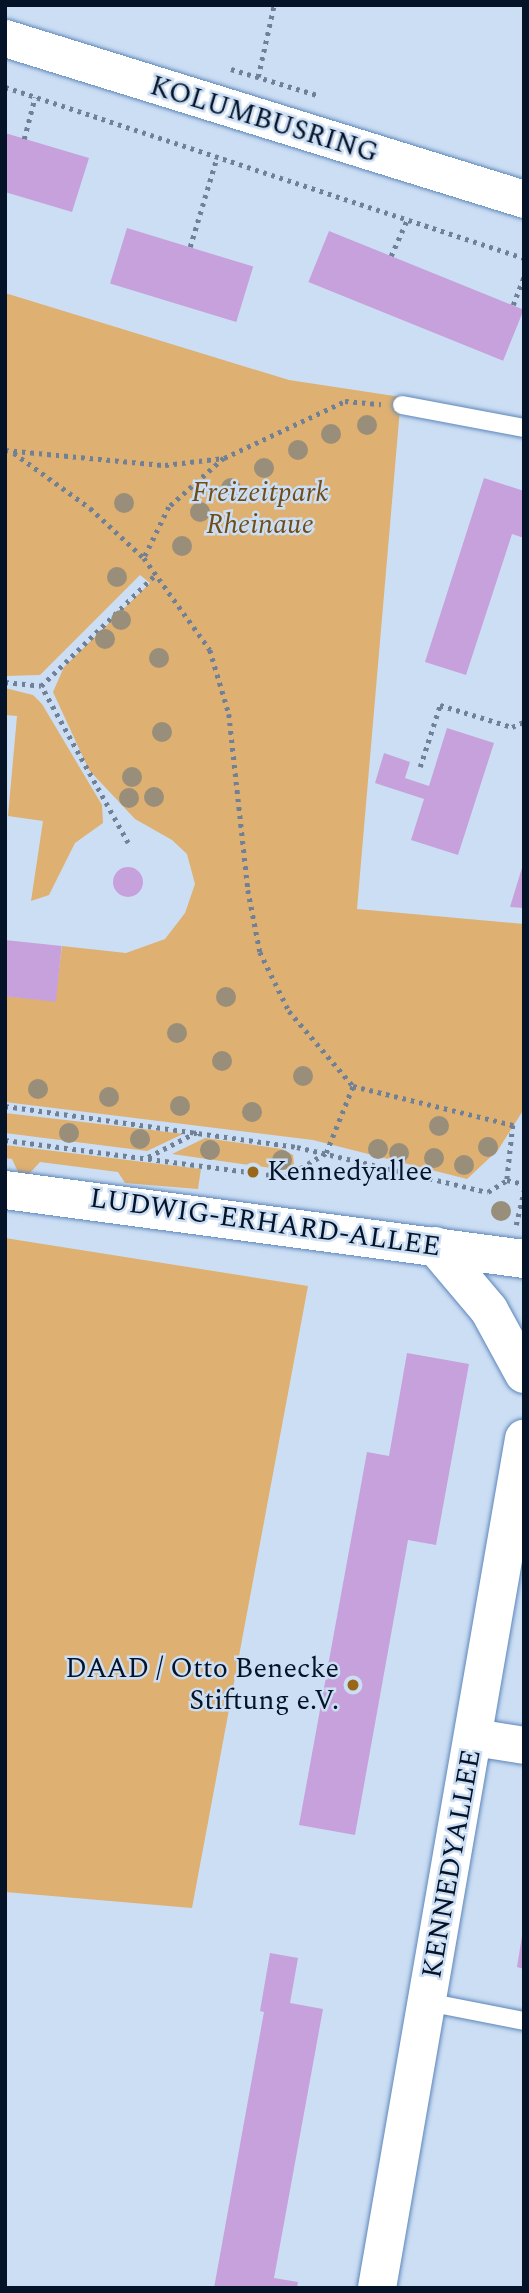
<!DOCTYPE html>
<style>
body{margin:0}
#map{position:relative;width:529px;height:2293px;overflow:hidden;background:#ccdef4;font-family:Spectral,serif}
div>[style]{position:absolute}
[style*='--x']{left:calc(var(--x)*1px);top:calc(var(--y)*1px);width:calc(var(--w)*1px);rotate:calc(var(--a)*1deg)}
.green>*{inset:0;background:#deb071}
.building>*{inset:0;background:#c7a1db;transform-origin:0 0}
.round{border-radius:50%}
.path>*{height:4.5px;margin-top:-2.25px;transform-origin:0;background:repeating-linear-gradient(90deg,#708096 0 3.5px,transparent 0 8.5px)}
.roads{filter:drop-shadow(0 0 2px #5d87ba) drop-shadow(0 0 2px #5d87ba)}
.lane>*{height:18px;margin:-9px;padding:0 9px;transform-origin:9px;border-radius:9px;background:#fff}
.street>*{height:37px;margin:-18.5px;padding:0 18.5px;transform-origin:18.5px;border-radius:18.5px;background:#fff}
.secondary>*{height:38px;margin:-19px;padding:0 19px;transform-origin:19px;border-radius:19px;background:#fff}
.trees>*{width:20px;height:20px;margin:-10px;border-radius:50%;background:#998e7a}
.dots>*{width:19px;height:19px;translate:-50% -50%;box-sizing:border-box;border:4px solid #ccdef4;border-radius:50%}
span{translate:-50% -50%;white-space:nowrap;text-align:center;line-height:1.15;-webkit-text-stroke:5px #ccdef4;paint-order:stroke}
.street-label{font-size:28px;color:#041327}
.park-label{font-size:28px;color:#704d17;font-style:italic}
.poi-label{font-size:28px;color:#041327}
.left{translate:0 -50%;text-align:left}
.right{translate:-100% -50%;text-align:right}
.frame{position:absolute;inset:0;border:7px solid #041327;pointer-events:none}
</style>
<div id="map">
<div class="green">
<div style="clip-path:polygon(5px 293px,289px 380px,401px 397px,357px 909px,524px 924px,524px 1109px,498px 1150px,467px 1179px,313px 1140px,5px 1102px,5px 996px,55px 1001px,62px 946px,126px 953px,165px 939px,185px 913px,195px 884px,187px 854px,172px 840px,135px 819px,89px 770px,53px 692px,64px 667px,150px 583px,140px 575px,40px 675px,5px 676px)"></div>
<div style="clip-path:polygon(5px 688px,33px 695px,42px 704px,102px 805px,103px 823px,75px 843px,49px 895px,31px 901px,43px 821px,8px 816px,17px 716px,5px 715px)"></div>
<div style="clip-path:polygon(5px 1113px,152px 1130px,183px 1134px,147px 1151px,5px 1133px)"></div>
<div style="clip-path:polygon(205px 1138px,282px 1149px,293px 1155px,294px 1164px,285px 1170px,172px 1154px)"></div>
<div style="clip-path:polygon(5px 1145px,201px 1169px,198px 1189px,125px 1183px,118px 1172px,40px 1162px,29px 1174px,18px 1172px,12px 1159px,5px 1158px)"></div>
<div style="clip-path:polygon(5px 1238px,308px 1286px,192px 1908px,5px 1892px)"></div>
</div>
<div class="building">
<div style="clip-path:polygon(5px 133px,89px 158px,72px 212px,5px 192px)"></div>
<div style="left:127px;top:228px;width:132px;height:58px;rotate:17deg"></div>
<div style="left:329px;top:231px;width:210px;height:55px;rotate:22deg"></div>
<div style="clip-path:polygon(484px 478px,524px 491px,524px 538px,512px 534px,466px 675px,425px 662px)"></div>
<div style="clip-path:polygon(447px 728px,494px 743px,458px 855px,411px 840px,424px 799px,375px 783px,384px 753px,410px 762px,405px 778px,429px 786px)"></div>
<div style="clip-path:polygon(523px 865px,524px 908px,510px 907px,521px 871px)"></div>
<div class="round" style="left:113px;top:867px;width:30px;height:30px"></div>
<div style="left:5px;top:940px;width:57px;height:56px;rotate:6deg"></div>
<div style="clip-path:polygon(407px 1353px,469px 1364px,436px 1545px,408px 1540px,355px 1835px,299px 1825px,367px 1452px,389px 1456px)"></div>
<div style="clip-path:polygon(522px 1936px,524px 1936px,524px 1969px,517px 1967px)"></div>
<div style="clip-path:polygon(270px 1953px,298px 1958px,290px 2003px,323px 2009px,274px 2278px,298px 2282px,297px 2288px,214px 2288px,264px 2012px,260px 2011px)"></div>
</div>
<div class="path">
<div style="--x:231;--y:69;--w:90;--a:16.8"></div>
<div style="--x:258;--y:77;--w:74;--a:-77.5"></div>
<div style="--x:5;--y:87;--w:546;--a:18.24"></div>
<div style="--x:24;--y:139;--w:43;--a:-75.3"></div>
<div style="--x:190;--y:247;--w:94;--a:-73.3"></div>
<div style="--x:391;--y:256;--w:39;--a:-66"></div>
<div style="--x:513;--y:305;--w:30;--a:-69"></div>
<div style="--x:5;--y:450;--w:161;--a:5.4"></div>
<div style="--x:165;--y:465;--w:59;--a:-6.8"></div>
<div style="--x:224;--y:458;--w:74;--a:138.3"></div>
<div style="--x:169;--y:507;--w:57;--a:116.1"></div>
<div style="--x:144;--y:558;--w:113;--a:54.3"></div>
<div style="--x:210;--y:650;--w:67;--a:73.5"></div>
<div style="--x:229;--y:714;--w:177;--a:83.8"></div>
<div style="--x:248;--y:890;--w:63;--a:79"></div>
<div style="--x:260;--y:952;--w:66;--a:63.8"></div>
<div style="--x:289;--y:1011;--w:99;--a:49.5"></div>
<div style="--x:353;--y:1086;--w:165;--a:13.7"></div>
<div style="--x:513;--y:1125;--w:55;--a:96.2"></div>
<div style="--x:14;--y:453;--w:94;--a:35.9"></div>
<div style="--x:90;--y:508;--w:74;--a:42.8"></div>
<div style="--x:224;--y:458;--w:134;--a:-25.2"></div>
<div style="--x:345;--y:401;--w:36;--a:5"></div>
<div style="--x:5;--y:682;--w:36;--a:6"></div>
<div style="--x:420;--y:767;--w:65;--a:-72.1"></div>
<div style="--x:440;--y:705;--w:75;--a:17"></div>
<div style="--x:512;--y:727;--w:13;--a:-23"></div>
<div style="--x:128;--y:843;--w:179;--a:-119"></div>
<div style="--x:41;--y:686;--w:159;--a:-44.2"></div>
<div style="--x:5;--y:1106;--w:295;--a:8"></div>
<div style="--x:297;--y:1147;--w:196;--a:13.3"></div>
<div style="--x:488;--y:1192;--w:22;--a:-32"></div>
<div style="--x:507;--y:1180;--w:17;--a:13"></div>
<div style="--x:5;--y:1140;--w:283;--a:7.5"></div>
<div style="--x:286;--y:1177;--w:47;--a:-31"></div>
<div style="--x:326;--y:1153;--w:72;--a:-68.1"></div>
<div style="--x:148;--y:1157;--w:57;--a:-27"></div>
<div style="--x:516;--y:1225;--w:35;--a:-77"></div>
</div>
<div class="roads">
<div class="lane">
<div style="--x:402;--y:405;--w:124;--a:10.7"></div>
<div style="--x:427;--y:2002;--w:99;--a:11.1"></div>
</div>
<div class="street">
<div style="--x:5;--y:38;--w:543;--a:17.23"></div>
<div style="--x:474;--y:1737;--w:51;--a:9.1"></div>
</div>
<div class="secondary">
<div style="--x:5;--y:1190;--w:524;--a:7.57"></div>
<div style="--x:435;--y:1246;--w:84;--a:49.8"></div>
<div style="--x:489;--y:1310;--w:73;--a:61.3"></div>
<div style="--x:377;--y:2288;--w:862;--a:-80.18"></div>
</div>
</div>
<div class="trees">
<div style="left:367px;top:425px"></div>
<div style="left:331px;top:434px"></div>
<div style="left:298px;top:450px"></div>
<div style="left:264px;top:468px"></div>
<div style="left:231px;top:488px"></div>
<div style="left:124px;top:503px"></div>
<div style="left:200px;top:512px"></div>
<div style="left:182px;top:546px"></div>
<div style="left:117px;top:577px"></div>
<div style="left:121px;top:620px"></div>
<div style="left:105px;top:639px"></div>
<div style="left:159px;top:658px"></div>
<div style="left:162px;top:732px"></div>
<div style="left:132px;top:777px"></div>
<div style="left:154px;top:797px"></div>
<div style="left:129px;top:798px"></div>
<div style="left:226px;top:997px"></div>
<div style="left:177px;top:1033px"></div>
<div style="left:222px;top:1061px"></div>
<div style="left:303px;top:1076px"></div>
<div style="left:38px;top:1089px"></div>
<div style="left:109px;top:1097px"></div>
<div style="left:180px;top:1106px"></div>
<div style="left:252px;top:1112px"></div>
<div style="left:439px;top:1126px"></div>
<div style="left:69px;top:1133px"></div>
<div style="left:140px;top:1139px"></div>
<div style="left:488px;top:1147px"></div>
<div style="left:378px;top:1149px"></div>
<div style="left:210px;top:1150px"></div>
<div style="left:399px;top:1153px"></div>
<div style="left:434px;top:1158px"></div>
<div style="left:282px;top:1160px"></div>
<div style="left:464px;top:1165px"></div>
<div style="left:501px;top:1211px"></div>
</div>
<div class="dots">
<div style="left:253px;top:1172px;background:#986719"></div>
<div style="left:353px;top:1685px;background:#986719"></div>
</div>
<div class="street-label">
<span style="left:264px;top:120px;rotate:17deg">KOLUMBUSRING</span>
<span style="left:265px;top:1223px;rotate:8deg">LUDWIG-ERHARD-ALLEE</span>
<span style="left:452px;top:1864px;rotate:-80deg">KENNEDYALLEE</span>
</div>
<div class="park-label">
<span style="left:260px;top:509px">Freizeitpark<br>Rheinaue</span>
</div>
<div class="poi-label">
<span class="left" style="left:267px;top:1172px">Kennedyallee</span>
<span class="right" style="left:339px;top:1685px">DAAD / Otto Benecke<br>Stiftung e.V.</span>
</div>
<div class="frame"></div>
</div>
